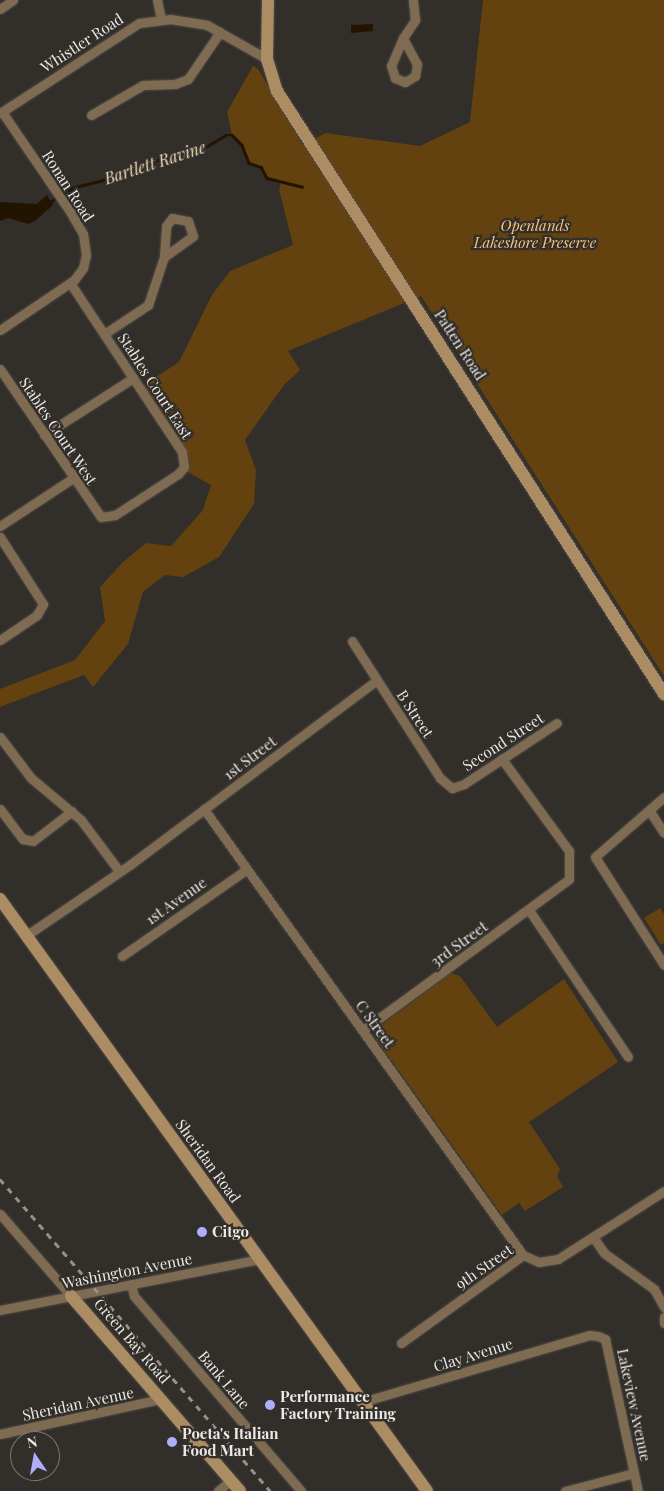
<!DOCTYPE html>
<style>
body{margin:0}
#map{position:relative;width:664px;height:1491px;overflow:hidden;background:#322e2a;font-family:"Playfair Display",serif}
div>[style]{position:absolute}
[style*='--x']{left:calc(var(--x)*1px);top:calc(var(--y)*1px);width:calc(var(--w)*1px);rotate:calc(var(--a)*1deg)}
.green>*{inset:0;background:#634210}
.water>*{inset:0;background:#231402}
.stream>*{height:2.5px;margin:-1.25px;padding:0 1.25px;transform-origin:1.25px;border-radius:1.25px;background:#231402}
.roads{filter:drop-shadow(0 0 1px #504c48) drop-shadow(0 0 1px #504c48)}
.street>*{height:9px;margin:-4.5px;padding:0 4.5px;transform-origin:4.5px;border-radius:4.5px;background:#7f6b51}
.secondary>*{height:12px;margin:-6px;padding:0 6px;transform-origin:6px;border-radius:6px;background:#ac8c62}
.rail>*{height:2.5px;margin-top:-1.25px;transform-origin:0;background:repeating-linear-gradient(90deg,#94918d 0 6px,transparent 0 12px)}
.dots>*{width:14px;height:14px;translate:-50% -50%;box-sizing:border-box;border:2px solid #322e2a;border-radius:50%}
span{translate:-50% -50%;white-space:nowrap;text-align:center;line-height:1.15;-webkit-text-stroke:4.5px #322e2a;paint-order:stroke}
.street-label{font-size:15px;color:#ebe8e5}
.park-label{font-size:15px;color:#f7c37e;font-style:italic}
.poi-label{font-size:15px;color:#ebe8e5;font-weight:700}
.left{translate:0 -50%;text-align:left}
.water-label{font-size:16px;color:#f9dfbd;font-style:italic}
.north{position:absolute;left:10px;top:1431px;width:50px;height:50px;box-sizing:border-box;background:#322e2a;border:1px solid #7c7875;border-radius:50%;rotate:348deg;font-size:14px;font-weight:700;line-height:20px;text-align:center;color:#ebe8e5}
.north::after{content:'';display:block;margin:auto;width:18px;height:22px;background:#aeaefb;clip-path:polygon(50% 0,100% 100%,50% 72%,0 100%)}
</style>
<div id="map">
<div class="green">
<div style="clip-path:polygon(483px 0,664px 0,664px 676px,421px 296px,288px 351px,300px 370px,284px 385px,245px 440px,256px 470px,254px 504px,219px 557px,183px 577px,165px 575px,143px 592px,128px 644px,93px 687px,84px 675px,0 707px,0 689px,75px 660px,105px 621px,100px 587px,123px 562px,146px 543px,171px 546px,203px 510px,211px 485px,186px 471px,186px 453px,142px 386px,179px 362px,212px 295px,230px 271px,293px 245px,279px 189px,281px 184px,267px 178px,261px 167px,249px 163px,242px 145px,232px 135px,227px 112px,253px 66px,258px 69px,303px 145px,326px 133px,420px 146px,470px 122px)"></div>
<div style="clip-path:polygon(660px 908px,664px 914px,664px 943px,661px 945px,644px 918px)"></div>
<div style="clip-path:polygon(451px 973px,460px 976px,497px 1027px,564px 979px,618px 1062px,529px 1122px,560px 1169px,557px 1176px,563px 1187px,525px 1211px,519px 1203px,502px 1215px,374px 1036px,377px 1028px)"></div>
</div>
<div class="water">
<div style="clip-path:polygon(373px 24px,373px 31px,351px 33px,351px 25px)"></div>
<div style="clip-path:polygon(47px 195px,53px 205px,35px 221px,28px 224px,8px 218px,0 221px,0 202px,37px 204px)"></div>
</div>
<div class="stream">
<div style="--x:48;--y:203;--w:31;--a:-31"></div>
<div style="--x:75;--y:187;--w:50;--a:-13.8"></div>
<div style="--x:124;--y:175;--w:51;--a:-24.1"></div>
<div style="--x:171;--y:154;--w:28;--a:-6"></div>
<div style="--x:199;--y:151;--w:31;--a:-31"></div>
<div style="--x:226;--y:135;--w:6;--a:0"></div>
<div style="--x:232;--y:135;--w:14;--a:45"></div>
<div style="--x:242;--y:145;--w:19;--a:69"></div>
<div style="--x:249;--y:163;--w:13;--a:18"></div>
<div style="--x:261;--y:167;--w:13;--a:61"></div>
<div style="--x:267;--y:178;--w:36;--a:14"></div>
</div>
<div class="roads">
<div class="street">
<div style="--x:157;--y:0;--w:19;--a:78"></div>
<div style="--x:0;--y:9;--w:16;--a:-35"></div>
<div style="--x:403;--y:38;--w:30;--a:62"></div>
<div style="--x:417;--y:64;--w:12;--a:99"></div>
<div style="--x:415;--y:76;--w:12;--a:149"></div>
<div style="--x:405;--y:82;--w:11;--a:-158"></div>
<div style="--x:395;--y:78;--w:13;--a:-108"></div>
<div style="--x:391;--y:66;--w:30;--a:-67"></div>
<div style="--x:403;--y:38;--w:22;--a:-56"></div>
<div style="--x:415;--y:20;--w:20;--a:-96"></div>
<div style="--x:0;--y:113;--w:166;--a:-32.9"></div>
<div style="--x:139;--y:23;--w:31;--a:-7"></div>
<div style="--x:170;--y:19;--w:37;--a:9"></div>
<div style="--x:207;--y:25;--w:69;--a:29.5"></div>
<div style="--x:91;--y:115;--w:60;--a:-30"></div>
<div style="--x:143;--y:85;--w:32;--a:-2"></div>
<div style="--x:175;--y:84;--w:14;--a:-21"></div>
<div style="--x:188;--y:79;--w:57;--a:-55.8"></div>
<div style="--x:172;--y:218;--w:16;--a:11"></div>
<div style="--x:188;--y:221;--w:16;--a:72"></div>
<div style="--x:193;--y:236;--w:36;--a:144"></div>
<div style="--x:164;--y:257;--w:31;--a:-86"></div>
<div style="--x:166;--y:226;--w:10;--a:-53"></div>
<div style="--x:0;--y:330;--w:89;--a:-34"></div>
<div style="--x:74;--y:280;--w:15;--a:-53"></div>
<div style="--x:83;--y:268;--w:13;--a:-77"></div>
<div style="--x:86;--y:255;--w:21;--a:-98"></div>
<div style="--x:83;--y:234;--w:24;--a:-120"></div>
<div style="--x:71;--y:213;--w:122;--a:-124.3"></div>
<div style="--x:104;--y:334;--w:53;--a:-33.4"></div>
<div style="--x:148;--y:305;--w:51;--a:-71.6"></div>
<div style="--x:0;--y:369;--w:179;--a:55.7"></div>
<div style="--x:101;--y:517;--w:14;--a:-8"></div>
<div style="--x:115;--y:515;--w:75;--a:-33.1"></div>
<div style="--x:178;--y:474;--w:9;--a:-49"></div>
<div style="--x:184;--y:467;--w:15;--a:-98"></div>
<div style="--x:182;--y:452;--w:203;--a:-123.5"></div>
<div style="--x:44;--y:435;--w:106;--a:-32.6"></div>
<div style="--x:0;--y:526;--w:87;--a:-33.3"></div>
<div style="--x:0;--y:537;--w:80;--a:57.3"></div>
<div style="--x:43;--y:604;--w:13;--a:119"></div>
<div style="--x:37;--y:615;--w:45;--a:146"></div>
<div style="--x:352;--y:641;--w:163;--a:57.3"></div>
<div style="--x:440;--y:778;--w:16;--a:40"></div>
<div style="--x:452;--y:788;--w:13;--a:-18"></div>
<div style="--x:464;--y:784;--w:111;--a:-33.3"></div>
<div style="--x:0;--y:737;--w:51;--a:52.9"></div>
<div style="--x:31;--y:778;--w:65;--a:40"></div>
<div style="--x:81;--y:820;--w:64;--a:53.3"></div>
<div style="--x:664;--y:797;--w:91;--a:139"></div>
<div style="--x:595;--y:857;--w:128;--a:57.4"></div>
<div style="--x:0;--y:809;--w:38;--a:53"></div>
<div style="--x:23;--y:839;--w:10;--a:11"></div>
<div style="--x:33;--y:841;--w:49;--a:-37.6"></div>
<div style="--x:204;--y:809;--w:548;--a:54.43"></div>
<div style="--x:649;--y:810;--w:27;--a:57"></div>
<div style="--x:529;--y:910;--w:177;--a:56"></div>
<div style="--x:27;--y:935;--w:126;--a:-34.3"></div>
<div style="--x:131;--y:864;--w:306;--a:-36.8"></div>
<div style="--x:122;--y:956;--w:152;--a:-34.8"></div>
<div style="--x:363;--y:1030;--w:255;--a:-36.2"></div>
<div style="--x:569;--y:879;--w:28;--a:-90"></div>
<div style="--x:569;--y:851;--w:114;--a:-126.1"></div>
<div style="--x:0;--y:1214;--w:108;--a:49.1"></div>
<div style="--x:593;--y:1237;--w:19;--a:55"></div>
<div style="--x:604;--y:1253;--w:62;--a:35.8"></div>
<div style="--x:654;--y:1289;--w:21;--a:61"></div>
<div style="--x:131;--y:1284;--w:12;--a:76"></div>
<div style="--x:134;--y:1296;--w:257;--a:49.4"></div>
<div style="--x:0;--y:1310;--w:264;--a:-11.1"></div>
<div style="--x:664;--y:1317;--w:6;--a:90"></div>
<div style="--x:401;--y:1343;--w:150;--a:-35.8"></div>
<div style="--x:523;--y:1255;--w:17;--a:24"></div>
<div style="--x:539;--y:1262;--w:19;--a:-9"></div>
<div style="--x:558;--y:1259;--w:126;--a:-32.7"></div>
<div style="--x:362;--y:1402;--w:237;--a:-16.4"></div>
<div style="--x:589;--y:1335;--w:9;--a:6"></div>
<div style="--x:598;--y:1336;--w:8;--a:23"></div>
<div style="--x:605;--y:1339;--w:156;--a:77.8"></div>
<div style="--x:0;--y:1434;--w:165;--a:-12.3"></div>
<div style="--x:218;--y:1491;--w:17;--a:-40"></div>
<div style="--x:565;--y:1491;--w:71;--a:-14.6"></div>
</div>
<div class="secondary">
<div style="--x:268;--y:0;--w:59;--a:91"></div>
<div style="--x:267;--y:59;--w:34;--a:73"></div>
<div style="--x:277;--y:91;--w:717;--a:57.31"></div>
<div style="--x:0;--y:899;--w:730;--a:54.2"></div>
<div style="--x:71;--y:1296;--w:258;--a:49.1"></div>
</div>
</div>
<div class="rail">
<div style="--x:0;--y:1179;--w:413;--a:49.1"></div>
</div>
<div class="dots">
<div style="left:202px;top:1232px;background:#aeaefb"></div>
<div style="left:270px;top:1405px;background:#aeaefb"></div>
<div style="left:172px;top:1442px;background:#aeaefb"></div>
</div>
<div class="street-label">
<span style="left:82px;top:43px;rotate:-33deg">Whistler Road</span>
<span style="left:68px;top:186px;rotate:57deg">Ronan Road</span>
<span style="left:460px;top:345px;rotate:57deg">Patten Road</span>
<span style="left:155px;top:386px;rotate:57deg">Stables Court East</span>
<span style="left:58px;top:431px;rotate:56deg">Stables Court West</span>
<span style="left:415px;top:714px;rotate:57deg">B Street</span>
<span style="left:503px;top:742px;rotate:-33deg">Second Street</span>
<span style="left:250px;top:758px;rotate:-37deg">1st Street</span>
<span style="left:176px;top:901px;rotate:-35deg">1st Avenue</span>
<span style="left:459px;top:944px;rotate:-36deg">3rd Street</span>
<span style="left:375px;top:1024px;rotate:54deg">C Street</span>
<span style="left:208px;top:1161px;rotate:54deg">Sheridan Road</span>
<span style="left:484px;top:1267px;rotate:-35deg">9th Street</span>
<span style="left:127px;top:1271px;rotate:-11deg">Washington Avenue</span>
<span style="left:132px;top:1341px;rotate:49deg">Green Bay Road</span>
<span style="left:473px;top:1355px;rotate:-17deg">Clay Avenue</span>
<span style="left:224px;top:1380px;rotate:50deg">Bank Lane</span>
<span style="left:78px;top:1404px;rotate:-12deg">Sheridan Avenue</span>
<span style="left:634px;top:1405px;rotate:78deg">Lakeview Avenue</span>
</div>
<div class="park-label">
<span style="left:535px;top:234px">Openlands<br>Lakeshore Preserve</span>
</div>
<div class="poi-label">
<span class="left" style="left:212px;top:1232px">Citgo</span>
<span class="left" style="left:280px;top:1405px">Performance<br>Factory Training</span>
<span class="left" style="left:182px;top:1442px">Poeta's Italian<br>Food Mart</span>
</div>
<div class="water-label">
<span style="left:155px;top:163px;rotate:-18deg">Bartlett Ravine</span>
</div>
<div class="north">N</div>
</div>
